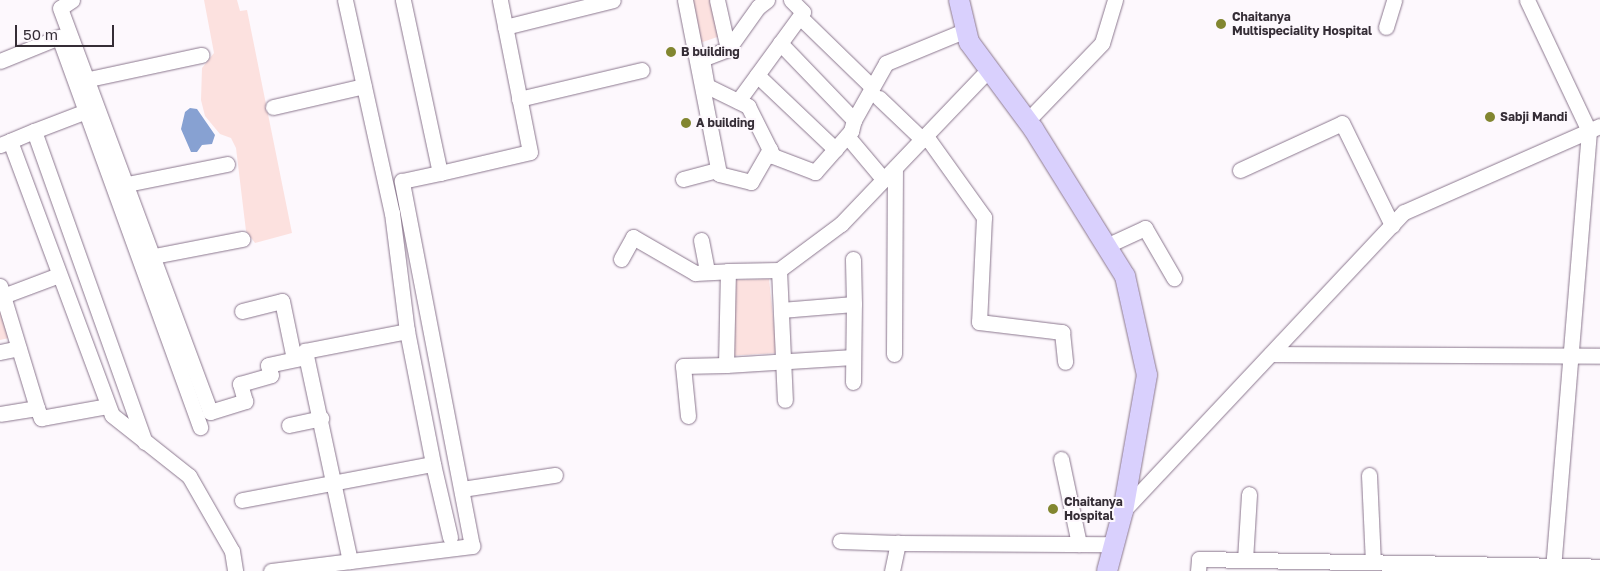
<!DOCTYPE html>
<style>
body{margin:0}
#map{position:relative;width:1600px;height:571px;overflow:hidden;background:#fdf8fd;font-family:"Golos Text",sans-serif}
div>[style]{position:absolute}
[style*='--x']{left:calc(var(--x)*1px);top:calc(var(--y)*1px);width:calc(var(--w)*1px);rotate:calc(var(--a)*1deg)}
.green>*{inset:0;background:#fce1df}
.water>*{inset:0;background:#87a1d2}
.roads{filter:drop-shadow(0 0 1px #8b778e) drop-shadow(0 0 1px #8b778e)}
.minor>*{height:15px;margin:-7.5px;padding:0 7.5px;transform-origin:7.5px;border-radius:7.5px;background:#fff}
.major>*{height:20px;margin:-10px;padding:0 10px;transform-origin:10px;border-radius:10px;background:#d9d0fd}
.dots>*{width:14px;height:14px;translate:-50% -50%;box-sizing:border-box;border:2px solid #fdf8fd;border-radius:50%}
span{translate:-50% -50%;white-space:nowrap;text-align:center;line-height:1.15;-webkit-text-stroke:4px #fdf8fd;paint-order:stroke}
.poi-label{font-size:12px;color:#352d36;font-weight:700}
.left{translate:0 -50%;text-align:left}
.scale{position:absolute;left:15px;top:25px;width:99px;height:22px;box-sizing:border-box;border:2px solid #352d36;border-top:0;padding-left:6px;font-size:15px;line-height:18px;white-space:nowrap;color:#352d36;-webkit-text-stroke:4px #fdf8fd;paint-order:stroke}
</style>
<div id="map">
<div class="green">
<div style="clip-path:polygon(204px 0,237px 0,240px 11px,247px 10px,292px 233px,255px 243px,246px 231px,236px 148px,231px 138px,220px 134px,205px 116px,201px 100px,202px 68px,214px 53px)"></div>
<div style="clip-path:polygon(690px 0,711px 0,720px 36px,700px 43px)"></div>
<div style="clip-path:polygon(769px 279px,777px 353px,729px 356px,732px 280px)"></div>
<div style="clip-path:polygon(0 305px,9px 338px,0 340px)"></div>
</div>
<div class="water">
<div style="clip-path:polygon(190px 108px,197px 109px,215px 135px,212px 144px,202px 145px,197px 152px,191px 152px,181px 129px,185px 112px)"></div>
</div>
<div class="roads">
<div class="minor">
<div style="--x:72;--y:0;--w:14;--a:146"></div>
<div style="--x:60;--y:8;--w:431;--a:69.6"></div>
<div style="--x:210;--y:412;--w:37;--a:-17"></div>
<div style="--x:245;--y:401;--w:18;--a:-106"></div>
<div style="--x:240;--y:384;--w:32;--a:-16"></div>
<div style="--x:271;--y:375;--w:10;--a:-107"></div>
<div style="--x:268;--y:365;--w:39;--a:-12"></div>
<div style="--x:345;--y:0;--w:218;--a:77.6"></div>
<div style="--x:392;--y:213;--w:119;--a:82.8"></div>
<div style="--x:407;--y:331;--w:136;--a:78.9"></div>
<div style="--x:685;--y:0;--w:177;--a:78.9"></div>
<div style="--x:719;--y:174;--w:33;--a:14"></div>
<div style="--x:751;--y:182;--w:38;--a:-60"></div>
<div style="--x:717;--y:0;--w:50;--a:77.3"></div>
<div style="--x:767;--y:0;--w:11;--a:142"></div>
<div style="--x:758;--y:7;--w:52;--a:125.5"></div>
<div style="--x:728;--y:49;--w:28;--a:159"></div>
<div style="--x:702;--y:59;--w:27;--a:80"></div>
<div style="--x:707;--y:86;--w:46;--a:26"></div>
<div style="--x:748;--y:106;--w:56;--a:63.4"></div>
<div style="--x:773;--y:156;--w:45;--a:20.9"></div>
<div style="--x:815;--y:172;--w:55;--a:-48.7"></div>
<div style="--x:851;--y:131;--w:11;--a:-75"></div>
<div style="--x:854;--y:120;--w:65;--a:-60.7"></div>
<div style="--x:886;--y:63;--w:87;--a:-22.4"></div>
<div style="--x:1527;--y:0;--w:145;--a:64.7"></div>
<div style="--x:1589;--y:131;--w:436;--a:94.7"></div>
<div style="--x:800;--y:17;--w:100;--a:44.2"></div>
<div style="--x:505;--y:27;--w:111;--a:-14"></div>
<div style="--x:1386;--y:27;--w:28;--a:-73"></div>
<div style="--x:780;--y:43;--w:107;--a:46.1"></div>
<div style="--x:0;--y:61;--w:64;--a:-22.1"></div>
<div style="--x:59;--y:37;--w:415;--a:70.1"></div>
<div style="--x:757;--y:75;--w:108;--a:43.5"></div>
<div style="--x:89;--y:79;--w:115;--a:-12.1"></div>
<div style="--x:879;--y:98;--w:61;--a:43.7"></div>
<div style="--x:519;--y:99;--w:126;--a:-13.3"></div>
<div style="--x:738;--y:101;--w:110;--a:-53.9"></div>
<div style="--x:803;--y:12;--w:17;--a:-135"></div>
<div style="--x:273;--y:107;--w:93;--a:-13"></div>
<div style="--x:1027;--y:121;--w:108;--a:-46.1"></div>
<div style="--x:1102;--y:43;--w:45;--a:-73.2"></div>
<div style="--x:34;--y:131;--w:56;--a:-21"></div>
<div style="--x:847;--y:136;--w:57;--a:49.9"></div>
<div style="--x:926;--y:136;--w:100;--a:54.4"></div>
<div style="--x:984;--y:217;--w:105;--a:92.7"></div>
<div style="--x:979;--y:322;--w:84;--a:6.9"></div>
<div style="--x:1062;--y:332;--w:30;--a:84"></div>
<div style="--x:10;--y:141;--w:26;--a:-23"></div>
<div style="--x:34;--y:131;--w:330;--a:70.4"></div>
<div style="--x:0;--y:145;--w:11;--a:-22"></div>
<div style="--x:10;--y:141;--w:292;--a:69.6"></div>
<div style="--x:112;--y:415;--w:98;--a:38.4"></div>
<div style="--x:189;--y:476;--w:86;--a:60.2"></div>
<div style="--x:232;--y:551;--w:20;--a:81"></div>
<div style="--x:1240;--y:170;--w:112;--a:-24.7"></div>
<div style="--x:1342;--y:123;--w:114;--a:63.9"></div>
<div style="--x:440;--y:173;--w:92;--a:-13.1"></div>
<div style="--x:530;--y:152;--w:155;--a:-101.2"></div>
<div style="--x:683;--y:179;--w:35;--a:-15"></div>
<div style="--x:127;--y:184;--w:102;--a:-11.3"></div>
<div style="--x:701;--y:240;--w:32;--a:79"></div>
<div style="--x:1106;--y:246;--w:43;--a:-24.8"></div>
<div style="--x:1145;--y:228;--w:58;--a:59.9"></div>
<div style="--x:154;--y:256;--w:90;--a:-10.9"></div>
<div style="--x:621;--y:259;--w:25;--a:-61"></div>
<div style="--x:633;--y:237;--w:72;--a:30.1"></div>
<div style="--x:695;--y:273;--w:33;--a:-3"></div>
<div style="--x:779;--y:270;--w:130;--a:87.4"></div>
<div style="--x:0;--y:286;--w:127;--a:73.1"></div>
<div style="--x:37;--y:408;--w:37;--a:171"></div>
<div style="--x:3;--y:296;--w:60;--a:-20.6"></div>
<div style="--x:781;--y:310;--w:73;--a:-4.7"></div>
<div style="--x:854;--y:304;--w:45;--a:-91.3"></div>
<div style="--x:242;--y:311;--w:41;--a:-14"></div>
<div style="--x:282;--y:301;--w:59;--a:78.3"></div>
<div style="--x:0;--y:352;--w:19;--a:-12"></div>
<div style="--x:894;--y:354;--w:186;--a:-89.7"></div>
<div style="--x:1271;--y:354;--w:329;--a:0.3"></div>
<div style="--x:853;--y:357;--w:127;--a:176.4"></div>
<div style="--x:726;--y:365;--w:94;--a:-88.8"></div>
<div style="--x:728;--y:271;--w:51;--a:-1.1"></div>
<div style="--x:779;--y:270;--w:77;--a:-36.6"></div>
<div style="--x:841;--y:224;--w:213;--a:-46.3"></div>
<div style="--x:853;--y:382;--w:78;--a:-89.3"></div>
<div style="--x:37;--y:408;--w:11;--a:68"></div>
<div style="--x:41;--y:418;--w:67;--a:-10.3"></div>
<div style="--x:688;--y:416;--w:50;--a:-95.7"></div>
<div style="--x:683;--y:366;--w:43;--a:-1.3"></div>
<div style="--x:289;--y:425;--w:33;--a:-12"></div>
<div style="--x:1061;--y:459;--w:87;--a:78"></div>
<div style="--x:1369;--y:475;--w:87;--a:87.4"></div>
<div style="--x:462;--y:489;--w:94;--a:-8.6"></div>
<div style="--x:242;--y:500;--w:194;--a:-10.7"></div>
<div style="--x:433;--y:464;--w:75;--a:76.9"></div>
<div style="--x:1123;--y:511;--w:410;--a:-46.8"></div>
<div style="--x:1404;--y:212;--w:214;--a:-23.7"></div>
<div style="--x:840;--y:541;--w:58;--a:2"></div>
<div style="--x:1245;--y:560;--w:66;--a:-86.5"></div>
<div style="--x:350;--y:561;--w:215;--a:-102.1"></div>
<div style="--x:305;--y:351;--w:104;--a:-11.1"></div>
<div style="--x:271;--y:571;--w:203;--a:-7.1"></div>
<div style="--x:472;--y:546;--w:372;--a:-100.9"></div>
<div style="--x:402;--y:181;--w:39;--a:-12"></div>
<div style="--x:440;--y:173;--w:177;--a:-102.1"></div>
<div style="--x:892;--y:571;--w:29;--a:-78"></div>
<div style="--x:898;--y:543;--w:216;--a:0.3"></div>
<div style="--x:1198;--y:571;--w:12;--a:-85"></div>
<div style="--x:1199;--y:559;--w:401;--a:1.1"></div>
</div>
<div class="major">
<div style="--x:959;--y:0;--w:43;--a:76.6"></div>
<div style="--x:969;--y:42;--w:109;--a:53.5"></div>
<div style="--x:1034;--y:130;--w:172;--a:58.1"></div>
<div style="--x:1125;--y:276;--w:101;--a:77.5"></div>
<div style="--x:1147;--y:375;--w:138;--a:100"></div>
<div style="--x:1123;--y:511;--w:62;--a:104.9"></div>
</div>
</div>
<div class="dots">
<div style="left:1221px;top:24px;background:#828630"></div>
<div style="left:671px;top:52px;background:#828630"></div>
<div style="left:1490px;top:117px;background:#828630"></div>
<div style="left:686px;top:123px;background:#828630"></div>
<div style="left:1053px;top:509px;background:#828630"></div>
</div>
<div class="poi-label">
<span class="left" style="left:1232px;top:24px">Chaitanya<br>Multispeciality Hospital</span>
<span class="left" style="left:681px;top:52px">B building</span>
<span class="left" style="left:1500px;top:117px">Sabji Mandi</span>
<span class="left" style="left:696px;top:123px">A building</span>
<span class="left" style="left:1064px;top:509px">Chaitanya<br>Hospital</span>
</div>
<div class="scale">50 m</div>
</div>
